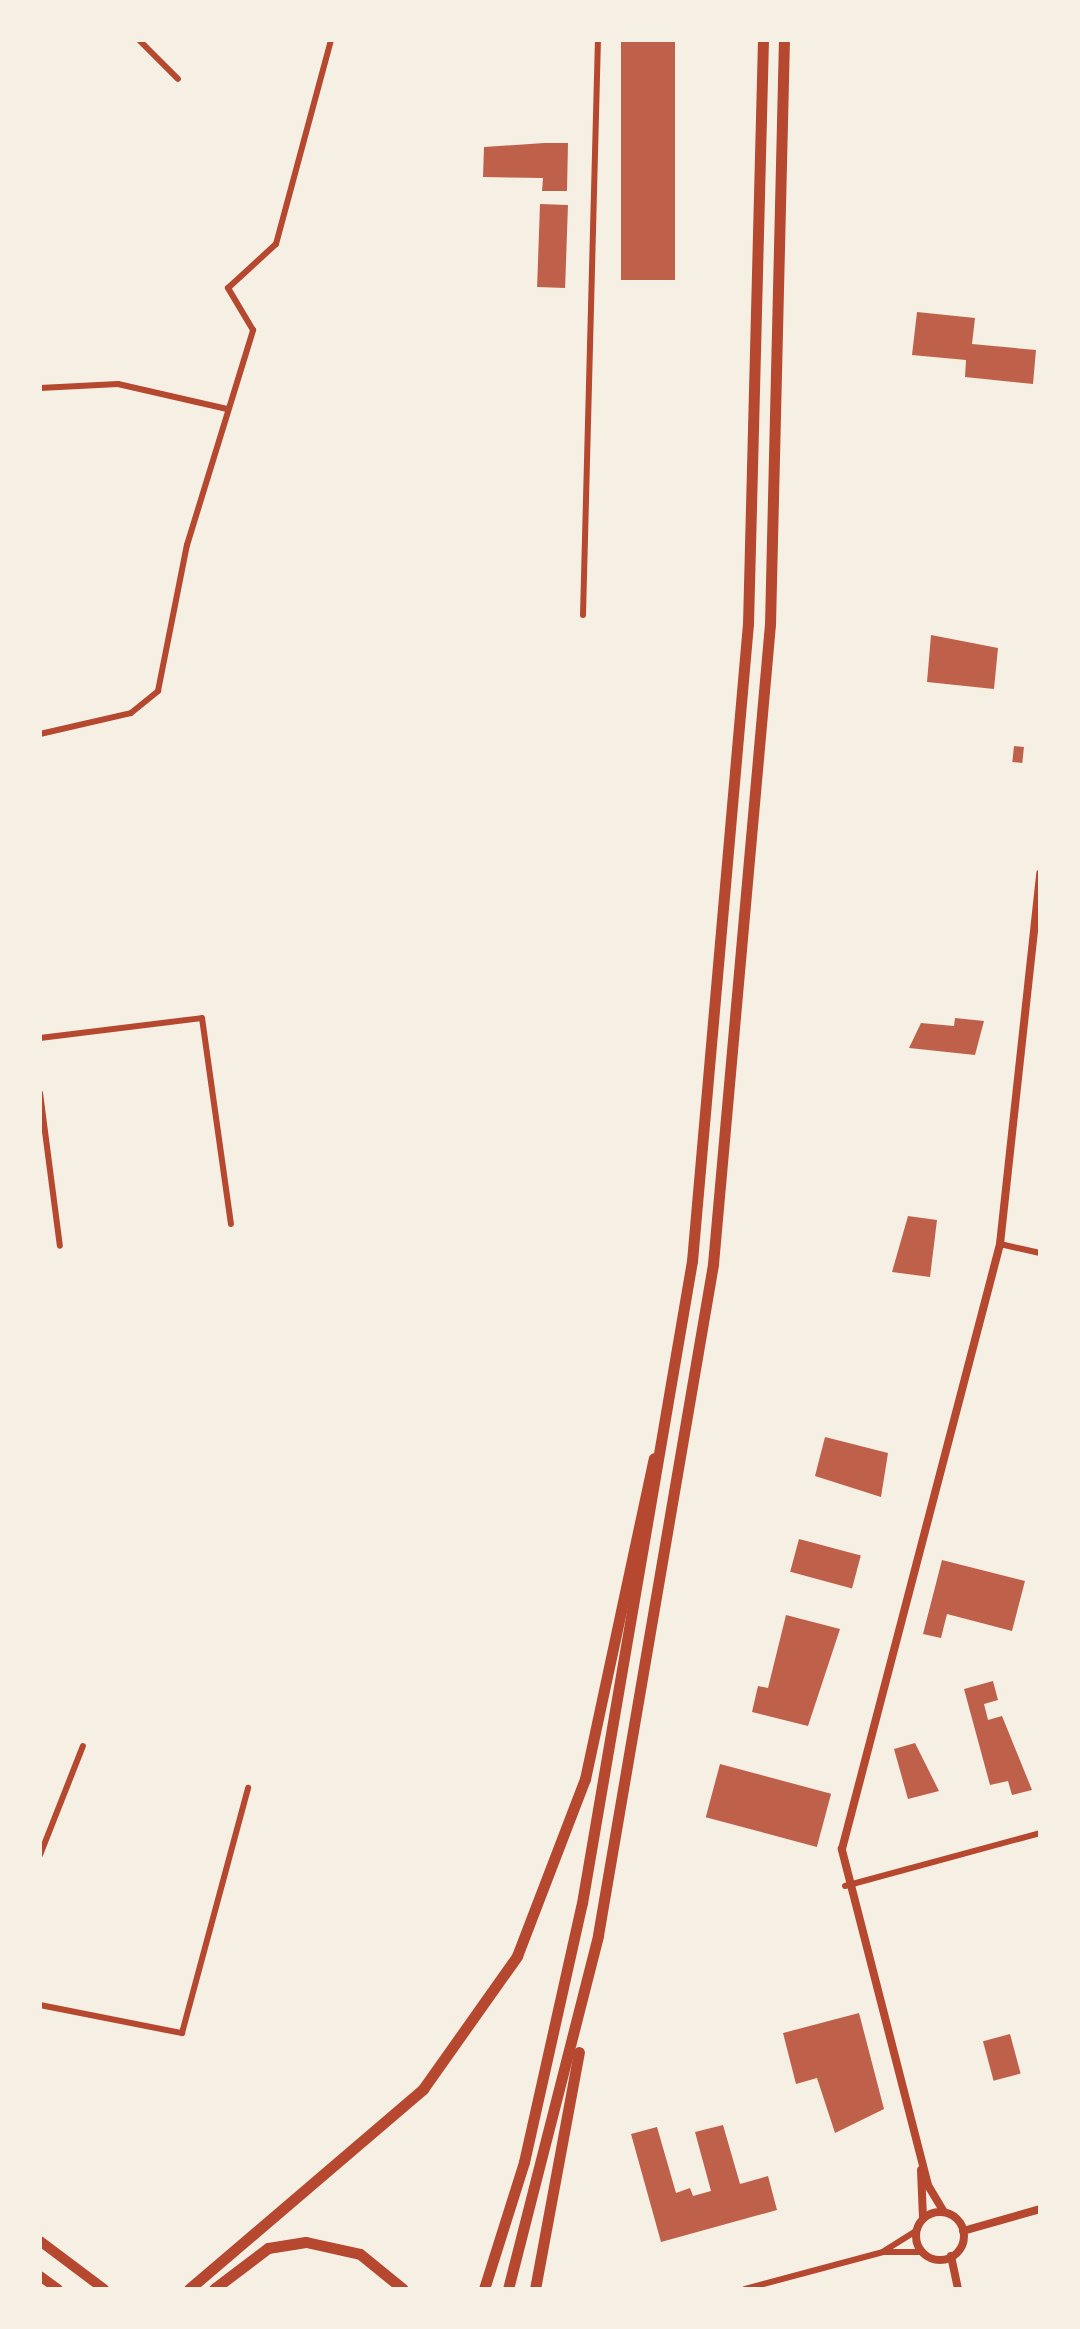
<!DOCTYPE html>
<style>
body{margin:0}
#map{position:relative;width:1080px;height:2329px;overflow:hidden;background:#f6efe4;font-family:Manrope,sans-serif}
div>[style]{position:absolute}
[style*='--x']{left:calc(var(--x)*1px);top:calc(var(--y)*1px);width:calc(var(--w)*1px);rotate:calc(var(--a)*1deg)}
.building>*{inset:0;background:#bf614a;transform-origin:0 0}
.minor>*{height:6px;margin:-3px;padding:0 3px;transform-origin:3px;border-radius:3px;background:#b5482f}
.tertiary>*{height:8px;margin:-4px;padding:0 4px;transform-origin:4px;border-radius:4px;background:#b5482f}
.tertiary>.ring{margin:-4px;padding:0;box-sizing:content-box;background:none;border:8px solid #b5482f;border-radius:50%}
.primary>*{height:10px;margin:-5px;padding:0 5px;transform-origin:5px;border-radius:5px;background:#b5482f}
.motorway>*{height:11px;margin:-5.5px;padding:0 5.5px;transform-origin:5.5px;border-radius:5.5px;background:#b5482f}
span{translate:-50% -50%;white-space:nowrap;text-align:center;line-height:1.15;-webkit-text-stroke:9px #f6efe4;paint-order:stroke}
.frame{position:absolute;inset:0;border:42px solid #f6efe4;pointer-events:none}
</style>
<div id="map">
<div class="building">
<div style="left:621px;top:40px;width:54px;height:240px"></div>
<div style="clip-path:polygon(544px 143px,568px 143px,567px 191px,542px 191px,543px 178px,483px 177px,484px 147px)"></div>
<div style="left:540px;top:204px;width:28px;height:83px;rotate:2deg"></div>
<div style="clip-path:polygon(917px 312px,975px 318px,972px 344px,1036px 350px,1033px 384px,965px 377px,966px 360px,912px 355px)"></div>
<div style="clip-path:polygon(931px 635px,998px 648px,994px 689px,927px 682px)"></div>
<div style="left:1014px;top:746px;width:10px;height:16px;rotate:6deg"></div>
<div style="clip-path:polygon(955px 1018px,984px 1021px,975px 1055px,909px 1048px,921px 1023px,954px 1026px)"></div>
<div style="clip-path:polygon(908px 1216px,937px 1220px,930px 1277px,892px 1272px)"></div>
<div style="clip-path:polygon(825px 1437px,888px 1453px,881px 1497px,815px 1476px)"></div>
<div style="left:799px;top:1539px;width:64px;height:34px;rotate:15deg"></div>
<div style="clip-path:polygon(942px 1560px,1025px 1581px,1012px 1631px,947px 1614px,941px 1638px,923px 1634px)"></div>
<div style="clip-path:polygon(786px 1615px,840px 1629px,808px 1726px,752px 1712px,758px 1686px,768px 1688px)"></div>
<div style="clip-path:polygon(993px 1681px,998px 1700px,984px 1704px,988px 1720px,1002px 1716px,1032px 1790px,1012px 1795px,1008px 1781px,990px 1785px,964px 1689px)"></div>
<div style="clip-path:polygon(915px 1743px,939px 1791px,908px 1799px,894px 1749px)"></div>
<div style="left:720px;top:1764px;width:115px;height:55px;rotate:15deg"></div>
<div style="clip-path:polygon(859px 2013px,884px 2109px,835px 2133px,817px 2078px,796px 2084px,783px 2033px)"></div>
<div style="left:1010px;top:2034px;width:41px;height:28px;rotate:75deg"></div>
<div style="clip-path:polygon(723px 2125px,740px 2184px,768px 2176px,777px 2210px,661px 2242px,631px 2134px,657px 2127px,676px 2193px,690px 2188px,693px 2196px,711px 2191px,695px 2132px)"></div>
</div>
<div class="minor">
<div style="--x:139;--y:40;--w:55;--a:45"></div>
<div style="--x:40;--y:388;--w:78;--a:-2.9"></div>
<div style="--x:118;--y:384;--w:112;--a:12.9"></div>
<div style="--x:583;--y:615;--w:575;--a:-88.51"></div>
<div style="--x:40;--y:734;--w:93;--a:-13"></div>
<div style="--x:131;--y:713;--w:35;--a:-39"></div>
<div style="--x:158;--y:691;--w:149;--a:-78.8"></div>
<div style="--x:187;--y:545;--w:225;--a:-72.9"></div>
<div style="--x:253;--y:330;--w:49;--a:-120.8"></div>
<div style="--x:228;--y:288;--w:65;--a:-42.5"></div>
<div style="--x:276;--y:244;--w:211;--a:-74.9"></div>
<div style="--x:40;--y:1038;--w:163;--a:-7"></div>
<div style="--x:202;--y:1018;--w:208;--a:82"></div>
<div style="--x:40;--y:1093;--w:154;--a:82.6"></div>
<div style="--x:1000;--y:1244;--w:41;--a:12.7"></div>
<div style="--x:40;--y:1855;--w:117;--a:-68.5"></div>
<div style="--x:845;--y:1886;--w:202;--a:-15.2"></div>
<div style="--x:40;--y:2005;--w:145;--a:11.2"></div>
<div style="--x:182;--y:2033;--w:254;--a:-74.9"></div>
<div style="--x:884;--y:2251;--w:38;--a:-32"></div>
<div style="--x:745;--y:2289;--w:143;--a:-15"></div>
<div style="--x:883;--y:2252;--w:40;--a:0"></div>
</div>
<div class="tertiary">
<div style="--x:921;--y:2170;--w:48;--a:87.6"></div>
<div style="--x:944;--y:2212;--w:31;--a:-121"></div>
<div style="--x:928;--y:2185;--w:347;--a:-104.4"></div>
<div style="--x:842;--y:1849;--w:625;--a:-75.36"></div>
<div style="--x:1000;--y:1244;--w:373;--a:-83.8"></div>
<div class="ring" style="left:916px;top:2212px;width:40px;height:40px"></div>
<div style="--x:963;--y:2231;--w:80;--a:-15.9"></div>
<div style="--x:951;--y:2256;--w:34;--a:78"></div>
</div>
<div class="primary">
<div style="--x:40;--y:2241;--w:80;--a:36.9"></div>
<div style="--x:40;--y:2276;--w:22;--a:36"></div>
</div>
<div class="motorway">
<div style="--x:189;--y:2289;--w:308;--a:-40.5"></div>
<div style="--x:423;--y:2089;--w:163;--a:-54.7"></div>
<div style="--x:517;--y:1956;--w:190;--a:-69"></div>
<div style="--x:585;--y:1779;--w:328;--a:-77.9"></div>
<div style="--x:214;--y:2289;--w:68;--a:-37.2"></div>
<div style="--x:268;--y:2248;--w:38;--a:-9"></div>
<div style="--x:306;--y:2242;--w:55;--a:12.5"></div>
<div style="--x:360;--y:2254;--w:55;--a:39.1"></div>
<div style="--x:484;--y:2289;--w:133;--a:-72.5"></div>
<div style="--x:524;--y:2162;--w:265;--a:-77.4"></div>
<div style="--x:582;--y:1903;--w:651;--a:-80.28"></div>
<div style="--x:692;--y:1261;--w:639;--a:-84.98"></div>
<div style="--x:748;--y:624;--w:584;--a:-88.53"></div>
<div style="--x:508;--y:2289;--w:365;--a:-75.7"></div>
<div style="--x:598;--y:1935;--w:681;--a:-80.27"></div>
<div style="--x:713;--y:1264;--w:643;--a:-84.91"></div>
<div style="--x:770;--y:624;--w:584;--a:-88.63"></div>
<div style="--x:535;--y:2289;--w:241;--a:-79.5"></div>
</div>
<div class="frame"></div>
</div>
